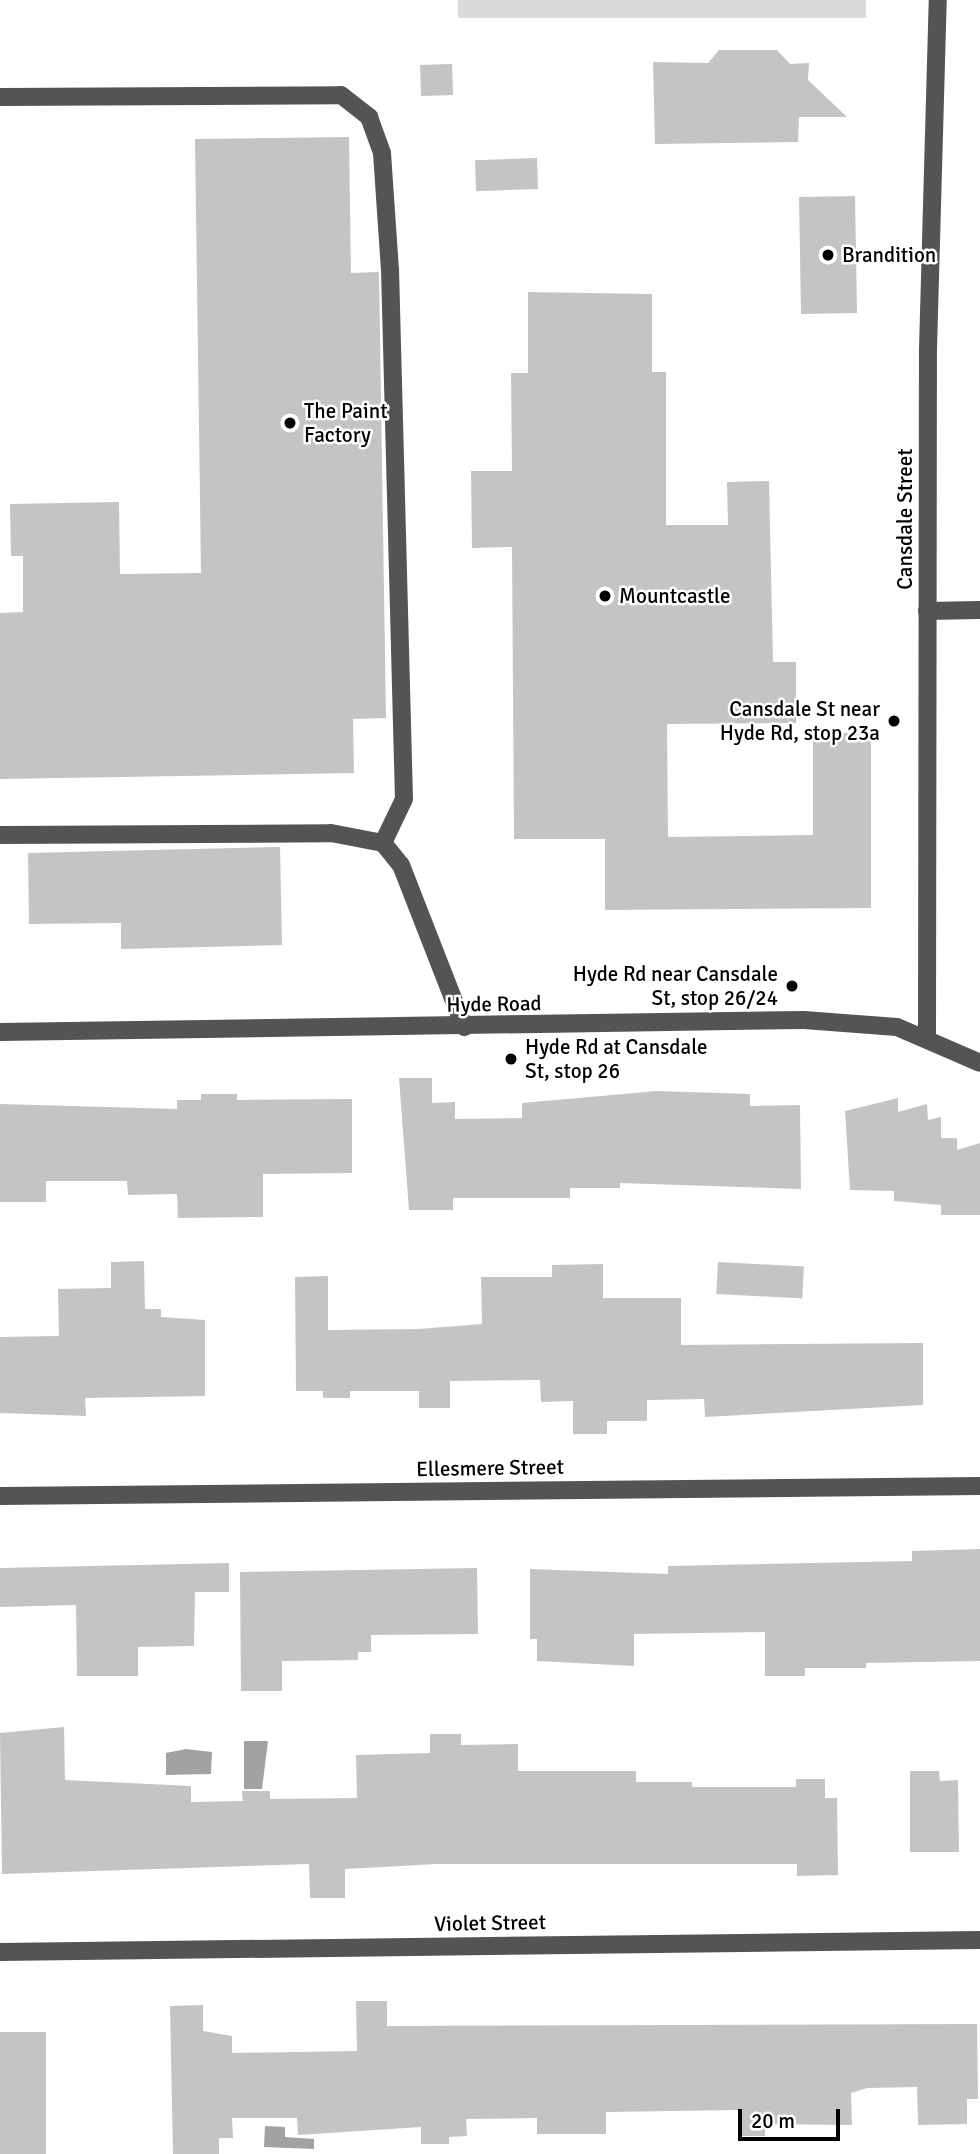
<!DOCTYPE html>
<style>
body{margin:0}
#map{position:relative;width:980px;height:2154px;overflow:hidden;background:#fff;font-family:Signika,sans-serif}
div>[style]{position:absolute}
[style*='--x']{left:calc(var(--x)*1px);top:calc(var(--y)*1px);width:calc(var(--w)*1px);rotate:calc(var(--a)*1deg)}
.green>*{inset:0;background:#dbdbdb;transform-origin:0 0}
.water>*{inset:0;background:#a2a2a2}
.building>*{inset:0;background:#c4c4c4;transform-origin:0 0}
.minor>*{height:18px;margin:-9px;padding:0 9px;transform-origin:9px;border-radius:9px;background:#545454}
.dots>*{width:19px;height:19px;translate:-50% -50%;box-sizing:border-box;border:4px solid #fff;border-radius:50%}
span{translate:-50% -50%;white-space:nowrap;text-align:center;line-height:1.15;-webkit-text-stroke:5px #fff;paint-order:stroke}
.poi-label{font-size:21px;color:#000}
.left{translate:0 -50%;text-align:left}
.right{translate:-100% -50%;text-align:right}
.street-label{font-size:21px;color:#000}
.scale{position:absolute;left:738px;top:2109px;width:102px;height:32px;box-sizing:border-box;border:4px solid #000;border-top:0;padding-left:9px;font-size:21px;line-height:24px;white-space:nowrap;color:#000;-webkit-text-stroke:5px #fff;paint-order:stroke}
</style>
<div id="map">
<div class="green">
<div style="left:458px;top:0;width:408px;height:18px"></div>
</div>
<div class="water">
<div style="clip-path:polygon(244px 1741px,268px 1741px,262px 1789px,244px 1789px)"></div>
<div style="clip-path:polygon(186px 1749px,212px 1752px,211px 1774px,166px 1775px,166px 1753px)"></div>
<div style="clip-path:polygon(265px 2126px,285px 2127px,285px 2137px,314px 2139px,314px 2149px,264px 2147px)"></div>
</div>
<div class="building">
<div style="clip-path:polygon(719px 50px,777px 50px,790px 64px,809px 63px,808px 80px,847px 117px,799px 117px,798px 142px,655px 144px,653px 62px,708px 63px)"></div>
<div style="left:452px;top:64px;width:31px;height:32px;rotate:88deg"></div>
<div style="clip-path:polygon(349px 137px,351px 273px,379px 272px,386px 718px,353px 719px,354px 773px,0 779px,0 613px,23px 612px,23px 556px,11px 556px,10px 504px,119px 502px,120px 574px,201px 573px,195px 139px)"></div>
<div style="left:537px;top:158px;width:31px;height:62px;rotate:88deg"></div>
<div style="left:855px;top:196px;width:117px;height:56px;rotate:89deg"></div>
<div style="clip-path:polygon(528px 292px,652px 294px,652px 372px,666px 372px,666px 525px,728px 525px,727px 482px,769px 481px,773px 662px,796px 662px,796px 723px,667px 724px,668px 837px,813px 835px,813px 733px,871px 733px,871px 908px,605px 910px,605px 839px,514px 839px,512px 547px,472px 548px,471px 471px,512px 471px,511px 373px,528px 373px)"></div>
<div style="clip-path:polygon(280px 847px,282px 945px,121px 949px,121px 923px,29px 924px,28px 853px)"></div>
<div style="clip-path:polygon(399px 1078px,432px 1078px,432px 1103px,455px 1102px,455px 1119px,522px 1118px,522px 1103px,657px 1091px,750px 1094px,750px 1106px,800px 1105px,801px 1189px,620px 1183px,620px 1188px,570px 1188px,570px 1198px,453px 1198px,453px 1210px,409px 1210px)"></div>
<div style="clip-path:polygon(201px 1094px,237px 1094px,237px 1100px,352px 1099px,352px 1173px,263px 1174px,263px 1217px,178px 1218px,177px 1194px,128px 1195px,127px 1181px,46px 1181px,46px 1202px,0 1202px,0 1104px,177px 1109px,177px 1100px,201px 1100px)"></div>
<div style="clip-path:polygon(898px 1098px,898px 1112px,927px 1104px,928px 1120px,941px 1117px,941px 1138px,957px 1138px,957px 1150px,980px 1143px,980px 1215px,941px 1215px,941px 1205px,894px 1201px,894px 1191px,850px 1190px,845px 1111px)"></div>
<div style="clip-path:polygon(144px 1261px,145px 1309px,161px 1309px,161px 1317px,205px 1320px,205px 1396px,85px 1398px,86px 1416px,0 1413px,0 1337px,59px 1336px,58px 1289px,111px 1288px,111px 1262px)"></div>
<div style="left:718px;top:1262px;width:86px;height:32px;rotate:3deg"></div>
<div style="clip-path:polygon(603px 1264px,603px 1298px,681px 1298px,681px 1345px,923px 1343px,923px 1405px,705px 1417px,704px 1399px,647px 1400px,647px 1421px,607px 1421px,607px 1434px,573px 1434px,573px 1401px,541px 1402px,540px 1380px,450px 1381px,450px 1408px,419px 1408px,419px 1391px,350px 1391px,350px 1398px,323px 1398px,323px 1391px,296px 1391px,295px 1277px,328px 1276px,328px 1330px,419px 1329px,482px 1324px,481px 1277px,552px 1277px,552px 1265px)"></div>
<div style="clip-path:polygon(980px 1549px,980px 1661px,866px 1663px,866px 1668px,805px 1668px,805px 1676px,765px 1676px,765px 1632px,634px 1634px,634px 1666px,537px 1661px,537px 1639px,530px 1639px,530px 1569px,668px 1574px,668px 1566px,912px 1561px,912px 1551px)"></div>
<div style="clip-path:polygon(229px 1563px,229px 1592px,195px 1592px,194px 1646px,138px 1647px,138px 1676px,77px 1676px,76px 1605px,0 1607px,0 1568px)"></div>
<div style="clip-path:polygon(477px 1568px,478px 1634px,371px 1635px,371px 1652px,358px 1652px,358px 1660px,282px 1661px,282px 1691px,241px 1691px,240px 1572px)"></div>
<div style="clip-path:polygon(64px 1727px,65px 1780px,191px 1786px,191px 1802px,243px 1801px,242px 1791px,270px 1791px,270px 1799px,357px 1798px,356px 1755px,430px 1753px,430px 1734px,461px 1734px,461px 1745px,518px 1744px,518px 1771px,636px 1771px,636px 1782px,692px 1782px,692px 1787px,796px 1787px,796px 1779px,825px 1779px,825px 1798px,837px 1798px,838px 1875px,797px 1876px,797px 1864px,437px 1864px,345px 1869px,345px 1898px,310px 1898px,309px 1864px,2px 1874px,0 1733px)"></div>
<div style="clip-path:polygon(910px 1771px,939px 1771px,940px 1781px,958px 1780px,959px 1852px,910px 1852px)"></div>
<div style="clip-path:polygon(356px 2001px,387px 2001px,387px 2026px,977px 2024px,978px 2099px,967px 2099px,967px 2124px,918px 2125px,917px 2087px,867px 2088px,851px 2093px,852px 2125px,765px 2124px,765px 2136px,738px 2136px,738px 2110px,606px 2112px,606px 2134px,537px 2134px,537px 2118px,466px 2119px,467px 2136px,449px 2137px,449px 2144px,421px 2144px,421px 2127px,298px 2135px,297px 2118px,232px 2118px,233px 2138px,219px 2138px,219px 2154px,173px 2154px,170px 2006px,203px 2005px,203px 2031px,232px 2036px,232px 2053px,357px 2051px)"></div>
<div style="left:0;top:2032px;width:46px;height:122px"></div>
</div>
<div class="minor">
<div style="--x:0;--y:97;--w:341;--a:-0.3"></div>
<div style="--x:341;--y:95;--w:36;--a:38"></div>
<div style="--x:369;--y:117;--w:38;--a:70"></div>
<div style="--x:382;--y:153;--w:116;--a:86.1"></div>
<div style="--x:390;--y:269;--w:530;--a:88.49"></div>
<div style="--x:404;--y:799;--w:49;--a:115.5"></div>
<div style="--x:927;--y:611;--w:53;--a:-1.1"></div>
<div style="--x:0;--y:835;--w:331;--a:-0.3"></div>
<div style="--x:331;--y:833;--w:53;--a:10.9"></div>
<div style="--x:383;--y:843;--w:28;--a:51"></div>
<div style="--x:401;--y:865;--w:174;--a:68.7"></div>
<div style="--x:0;--y:1032;--w:804;--a:-0.86"></div>
<div style="--x:804;--y:1020;--w:93;--a:4.3"></div>
<div style="--x:897;--y:1027;--w:90;--a:23.4"></div>
<div style="--x:927;--y:1037;--w:688;--a:-89.92"></div>
<div style="--x:928;--y:349;--w:349;--a:-88.4"></div>
<div style="--x:0;--y:1496;--w:980;--a:-0.58"></div>
<div style="--x:0;--y:1952;--w:980;--a:-0.7"></div>
</div>
<div class="dots">
<div style="left:828px;top:255px;background:#000"></div>
<div style="left:290px;top:423px;background:#000"></div>
<div style="left:605px;top:596px;background:#000"></div>
<div style="left:894px;top:721px;background:#000"></div>
<div style="left:792px;top:986px;background:#000"></div>
<div style="left:511px;top:1059px;background:#000"></div>
</div>
<div class="poi-label">
<span class="left" style="left:842px;top:255px">Brandition</span>
<span class="left" style="left:304px;top:423px">The Paint<br>Factory</span>
<span class="left" style="left:619px;top:596px">Mountcastle</span>
<span class="right" style="left:880px;top:721px">Cansdale St near<br>Hyde Rd, stop 23a</span>
<span class="right" style="left:778px;top:986px">Hyde Rd near Cansdale<br>St, stop 26/24</span>
<span class="left" style="left:525px;top:1059px">Hyde Rd at Cansdale<br>St, stop 26</span>
</div>
<div class="street-label">
<span style="left:905px;top:519px;rotate:-90deg">Cansdale Street</span>
<span style="left:494px;top:1004px;rotate:-1deg">Hyde Road</span>
<span style="left:490px;top:1468px;rotate:-1deg">Ellesmere Street</span>
<span style="left:490px;top:1923px;rotate:-1deg">Violet Street</span>
</div>
<div class="scale">20 m</div>
</div>
